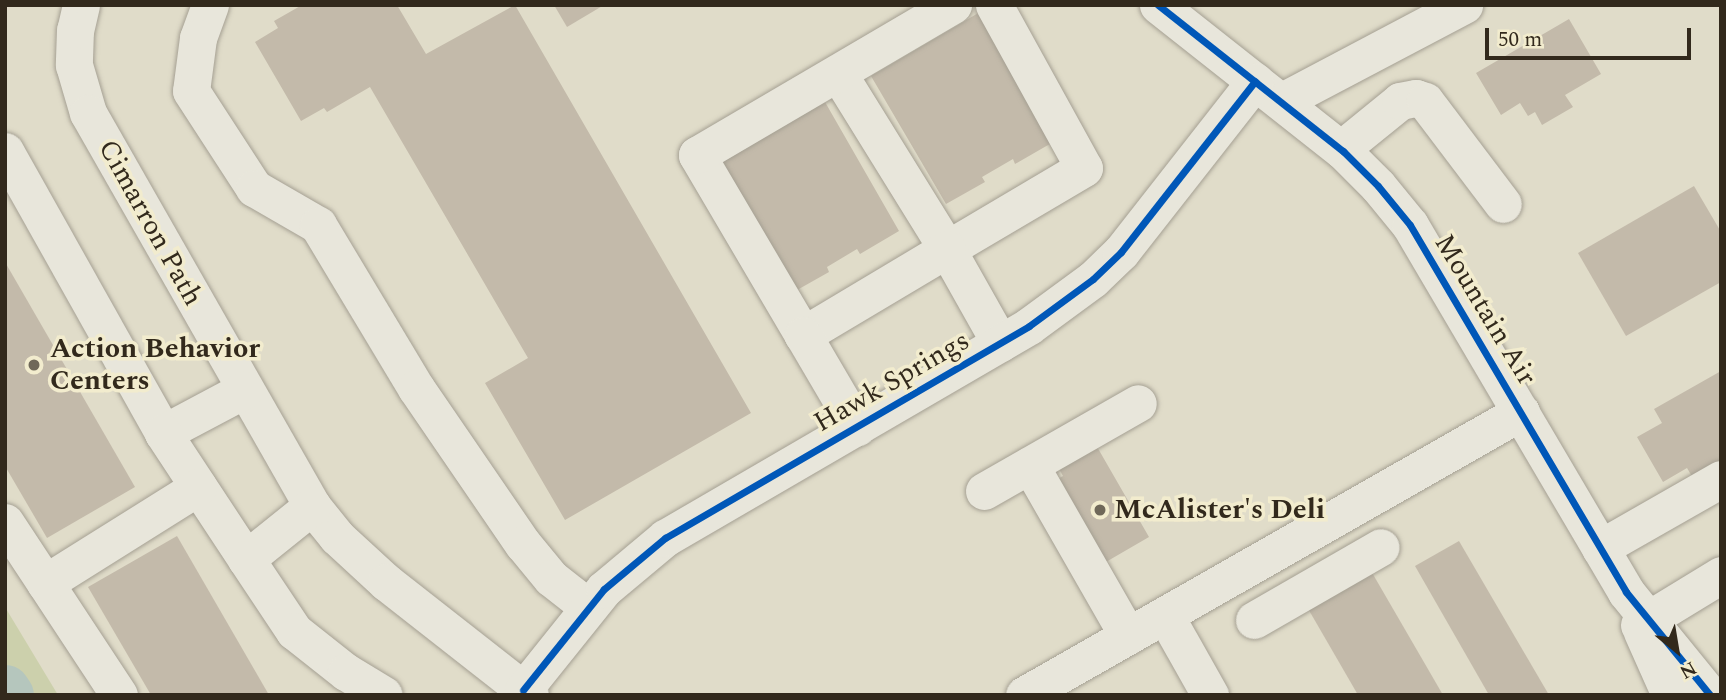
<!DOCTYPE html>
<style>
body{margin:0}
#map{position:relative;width:1726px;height:700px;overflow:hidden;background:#e0dcc9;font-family:Spectral,serif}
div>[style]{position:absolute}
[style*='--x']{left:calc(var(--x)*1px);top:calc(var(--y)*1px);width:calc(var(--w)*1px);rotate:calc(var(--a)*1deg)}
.green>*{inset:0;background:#ccd0ac}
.river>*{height:49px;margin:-24.5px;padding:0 24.5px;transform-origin:24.5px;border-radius:24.5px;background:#b5c6bd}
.building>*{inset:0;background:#c3baaa}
.roads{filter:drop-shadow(0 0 2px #a5a093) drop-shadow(0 0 2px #a5a093)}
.minor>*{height:37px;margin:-18.5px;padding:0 18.5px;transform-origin:18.5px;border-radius:18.5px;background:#e8e6db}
.cycleway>*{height:7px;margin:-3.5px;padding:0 3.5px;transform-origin:3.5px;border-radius:3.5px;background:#0057b8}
.dots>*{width:19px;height:19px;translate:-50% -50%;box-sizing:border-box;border:4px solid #f2ecce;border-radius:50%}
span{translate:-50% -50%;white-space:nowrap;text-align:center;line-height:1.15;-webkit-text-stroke:7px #f2ecce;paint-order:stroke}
.street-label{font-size:28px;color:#32291c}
.poi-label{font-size:28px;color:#32291c;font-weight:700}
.left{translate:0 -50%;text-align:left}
.frame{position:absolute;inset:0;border:7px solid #32291c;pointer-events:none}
.north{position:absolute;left:1642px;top:616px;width:70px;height:70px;-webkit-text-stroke:5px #f2ecce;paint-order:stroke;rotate:150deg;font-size:19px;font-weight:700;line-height:28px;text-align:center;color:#32291c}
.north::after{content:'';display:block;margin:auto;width:24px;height:32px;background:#32291c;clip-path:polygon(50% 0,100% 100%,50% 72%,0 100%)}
.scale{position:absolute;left:1485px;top:28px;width:206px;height:32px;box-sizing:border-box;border:4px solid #32291c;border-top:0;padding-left:9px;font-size:21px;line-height:24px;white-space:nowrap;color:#32291c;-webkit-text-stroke:5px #f2ecce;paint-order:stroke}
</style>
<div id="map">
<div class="green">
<div style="clip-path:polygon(5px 607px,58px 695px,5px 695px)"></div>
</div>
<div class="river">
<div style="--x:5;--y:689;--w:7;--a:56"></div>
</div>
<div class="building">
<div style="clip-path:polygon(302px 5px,397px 5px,426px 54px,515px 5px,751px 413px,565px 520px,485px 383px,528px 358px,370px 87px,327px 112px,324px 108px,301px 121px,255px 42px,278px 28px,274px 21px)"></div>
<div style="clip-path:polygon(554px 5px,604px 5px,567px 27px)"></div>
<div style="clip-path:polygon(980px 12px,1055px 141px,1015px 164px,1013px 159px,982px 177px,985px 182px,946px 204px,871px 76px)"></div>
<div style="clip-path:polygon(1569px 19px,1601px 74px,1565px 95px,1573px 107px,1542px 125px,1535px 112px,1528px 116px,1520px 103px,1501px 115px,1476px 73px)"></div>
<div style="clip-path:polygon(825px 102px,899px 231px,860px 254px,857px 249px,827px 267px,829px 272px,790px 294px,715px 166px)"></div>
<div style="clip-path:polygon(1694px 186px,1721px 232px,1721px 282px,1626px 336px,1578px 253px)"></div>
<div style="clip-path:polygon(5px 262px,135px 487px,47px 538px,5px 466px)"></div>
<div style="clip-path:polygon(1721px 371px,1721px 462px,1693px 478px,1687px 468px,1663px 482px,1637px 437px,1662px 423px,1654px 409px)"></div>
<div style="clip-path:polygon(1096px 445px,1149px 537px,1099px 566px,1051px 483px,1063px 476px,1058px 467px)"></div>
<div style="clip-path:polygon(177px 536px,269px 695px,151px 695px,88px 587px)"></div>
<div style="clip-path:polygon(1459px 541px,1549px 695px,1489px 695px,1415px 566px)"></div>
<div style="clip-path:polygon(1367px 564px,1443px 695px,1358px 695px,1303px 600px)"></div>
</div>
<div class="roads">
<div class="minor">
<div style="--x:81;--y:5;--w:26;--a:103"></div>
<div style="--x:75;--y:30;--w:35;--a:92"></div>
<div style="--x:74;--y:65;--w:50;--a:73.7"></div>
<div style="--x:88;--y:113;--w:452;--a:60.3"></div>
<div style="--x:312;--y:506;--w:40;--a:51"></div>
<div style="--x:337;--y:537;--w:67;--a:42.6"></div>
<div style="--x:386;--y:582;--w:183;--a:38.1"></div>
<div style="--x:210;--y:5;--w:35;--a:110"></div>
<div style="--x:198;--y:38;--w:53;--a:97.5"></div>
<div style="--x:191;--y:91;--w:116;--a:57"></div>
<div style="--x:254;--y:188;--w:74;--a:30"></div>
<div style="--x:318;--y:225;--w:190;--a:59"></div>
<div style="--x:416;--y:388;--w:189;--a:55.6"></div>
<div style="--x:523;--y:544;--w:44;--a:50.5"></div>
<div style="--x:551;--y:578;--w:47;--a:38.1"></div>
<div style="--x:994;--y:5;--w:186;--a:61.1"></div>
<div style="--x:1084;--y:168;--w:159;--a:149.4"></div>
<div style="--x:947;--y:249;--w:108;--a:60.6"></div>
<div style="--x:1158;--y:5;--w:236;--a:38.3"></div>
<div style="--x:1343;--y:151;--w:49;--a:45"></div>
<div style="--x:1378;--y:186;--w:50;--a:50.6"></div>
<div style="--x:1410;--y:225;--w:426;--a:59.5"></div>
<div style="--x:1626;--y:592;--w:133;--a:50.8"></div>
<div style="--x:838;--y:73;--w:207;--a:58.2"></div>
<div style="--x:947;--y:249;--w:168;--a:149.2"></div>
<div style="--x:803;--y:335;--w:209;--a:-120.5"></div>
<div style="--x:697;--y:155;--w:297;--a:-30.4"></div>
<div style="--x:1282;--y:101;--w:206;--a:-27.8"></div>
<div style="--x:1341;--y:149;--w:76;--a:-39.1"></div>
<div style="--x:1400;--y:101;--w:16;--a:-11"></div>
<div style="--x:1416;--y:98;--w:9;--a:18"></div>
<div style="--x:1425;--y:101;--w:129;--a:52.9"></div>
<div style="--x:5;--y:151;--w:323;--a:60.7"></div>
<div style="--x:163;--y:433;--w:92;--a:-28"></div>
<div style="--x:803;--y:335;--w:107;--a:59.6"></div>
<div style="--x:163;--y:433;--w:151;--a:56.6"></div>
<div style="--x:246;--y:559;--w:85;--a:-38.8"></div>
<div style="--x:1030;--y:465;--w:197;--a:60.2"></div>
<div style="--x:984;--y:491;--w:177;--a:-29.7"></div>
<div style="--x:5;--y:522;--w:207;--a:56.6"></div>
<div style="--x:1600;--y:548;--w:139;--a:-29.7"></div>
<div style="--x:246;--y:559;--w:87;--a:56.3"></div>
<div style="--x:294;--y:631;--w:66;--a:38.3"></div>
<div style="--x:346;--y:672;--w:44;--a:31.2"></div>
<div style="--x:45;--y:583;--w:181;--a:-32.1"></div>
<div style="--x:1165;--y:615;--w:92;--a:60.6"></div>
<div style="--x:1254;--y:620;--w:146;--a:-29.9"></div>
<div style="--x:1639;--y:625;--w:96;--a:-31.4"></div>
<div style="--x:1642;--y:632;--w:69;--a:66"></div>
<div style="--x:523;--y:690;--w:129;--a:-51.3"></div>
<div style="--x:604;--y:589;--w:80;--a:-39.9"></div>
<div style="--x:665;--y:538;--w:421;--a:-30.2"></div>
<div style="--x:1029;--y:326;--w:79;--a:-36.3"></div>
<div style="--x:1093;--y:279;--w:39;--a:-44"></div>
<div style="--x:1121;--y:252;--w:217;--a:-51.9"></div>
<div style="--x:1024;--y:695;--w:572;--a:-29.66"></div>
</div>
</div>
<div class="cycleway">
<div style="--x:1158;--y:5;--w:236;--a:38.3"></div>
<div style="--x:1343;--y:151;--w:49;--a:45"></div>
<div style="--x:1378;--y:186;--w:50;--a:50.6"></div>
<div style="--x:1410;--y:225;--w:426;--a:59.5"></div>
<div style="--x:1626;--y:592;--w:133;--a:50.8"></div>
<div style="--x:523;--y:690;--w:129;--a:-51.3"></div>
<div style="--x:604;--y:589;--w:80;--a:-39.9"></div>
<div style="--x:665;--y:538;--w:421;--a:-30.2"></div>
<div style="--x:1029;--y:326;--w:79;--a:-36.3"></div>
<div style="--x:1093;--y:279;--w:39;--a:-44"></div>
<div style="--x:1121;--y:252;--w:217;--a:-51.9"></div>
</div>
<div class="dots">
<div style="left:34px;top:365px;background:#6f6859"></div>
<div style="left:1100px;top:510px;background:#6f6859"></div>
</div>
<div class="street-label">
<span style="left:150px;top:223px;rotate:61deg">Cimarron Path</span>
<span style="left:1485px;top:310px;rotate:59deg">Mountain Air</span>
<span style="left:892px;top:382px;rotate:-30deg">Hawk Springs</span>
</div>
<div class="poi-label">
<span class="left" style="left:50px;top:365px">Action Behavior<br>Centers</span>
<span class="left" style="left:1114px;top:510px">McAlister's Deli</span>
</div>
<div class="frame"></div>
<div class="north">N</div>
<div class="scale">50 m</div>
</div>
